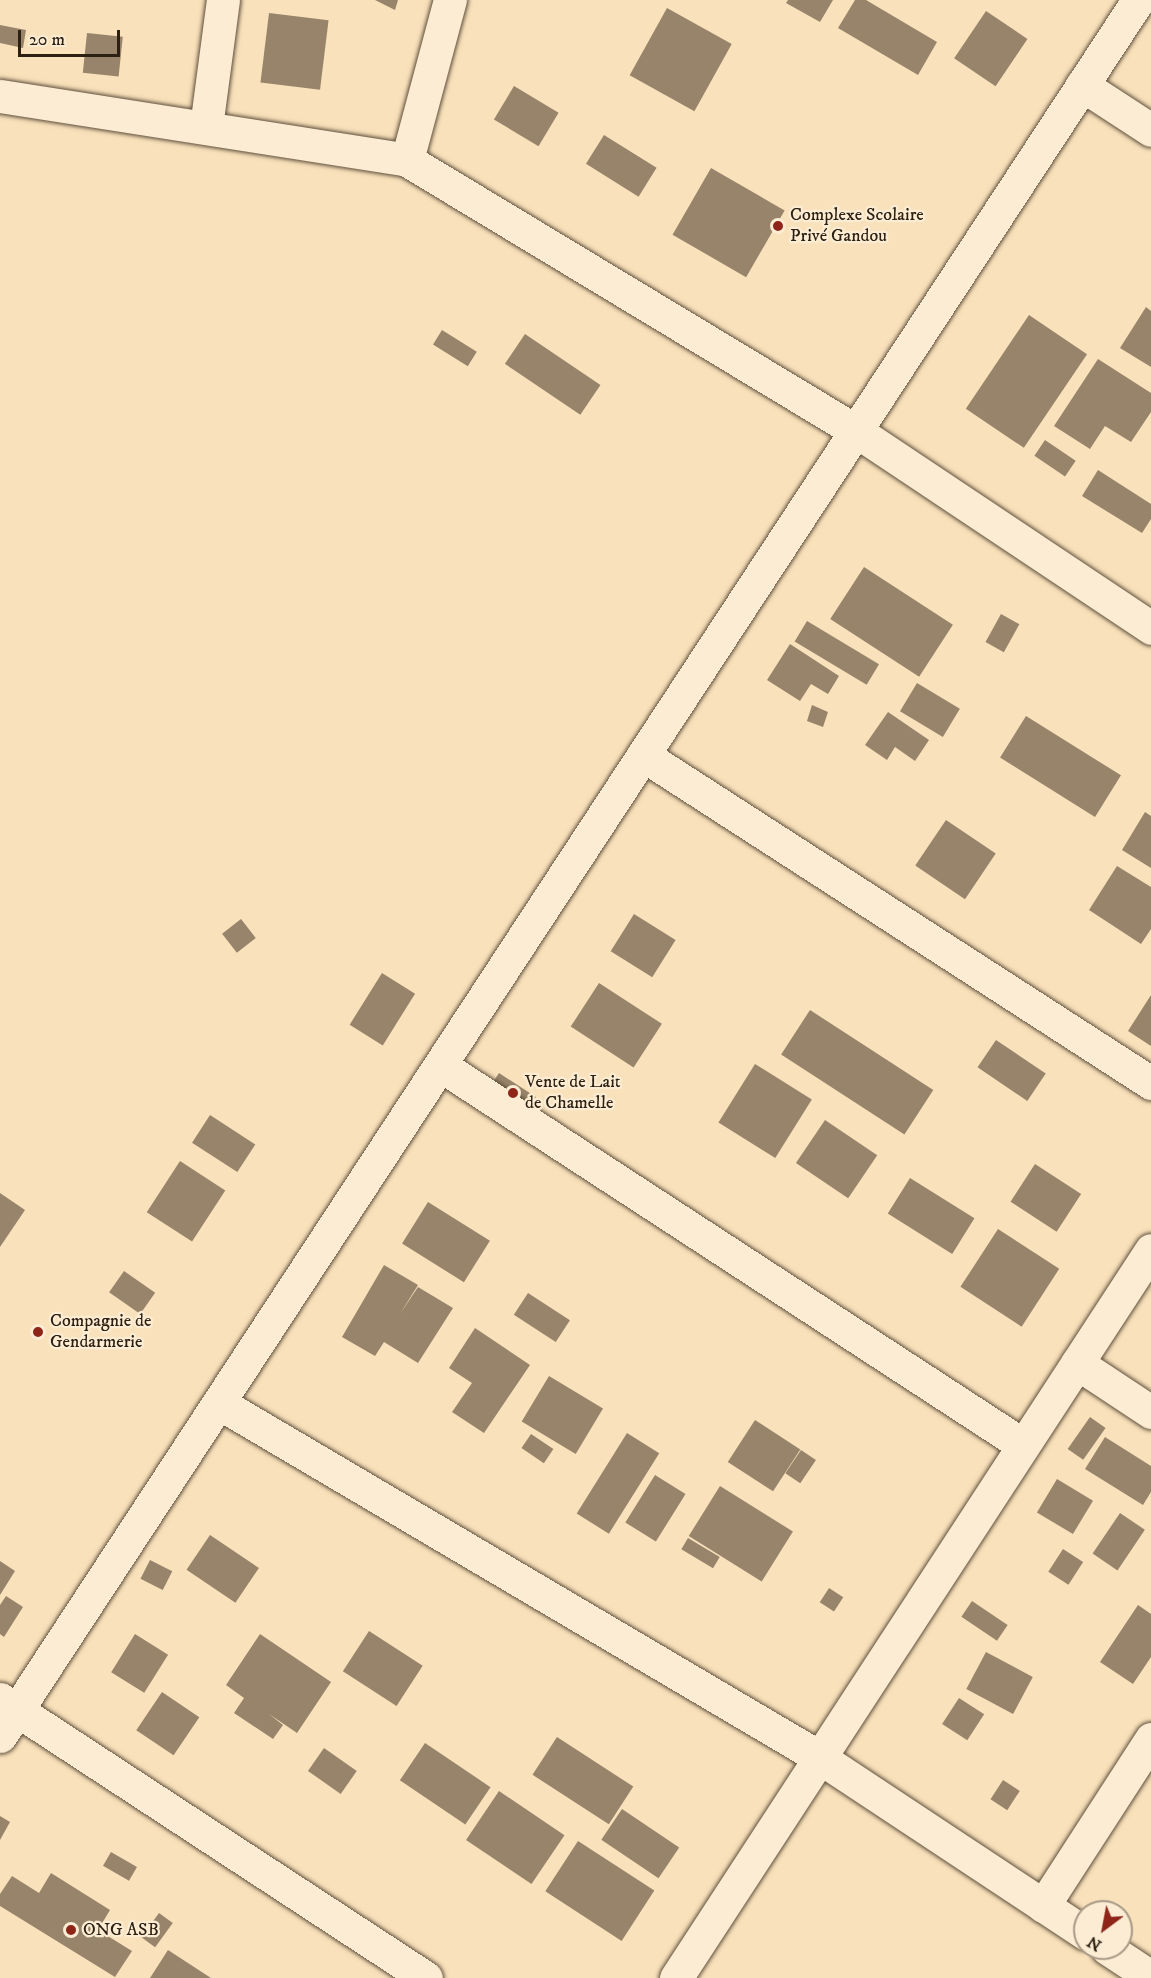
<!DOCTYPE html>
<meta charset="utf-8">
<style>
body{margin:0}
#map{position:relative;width:1151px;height:1978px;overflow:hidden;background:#f9e1bb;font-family:"IM FELL DW Pica",serif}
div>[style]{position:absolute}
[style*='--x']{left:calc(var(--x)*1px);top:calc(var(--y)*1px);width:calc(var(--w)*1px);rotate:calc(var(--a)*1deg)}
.building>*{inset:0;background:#97846a;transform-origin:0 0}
.roads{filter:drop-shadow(0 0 2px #5f503c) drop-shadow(0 0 2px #5f503c)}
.minor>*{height:33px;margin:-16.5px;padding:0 16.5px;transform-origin:16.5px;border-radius:16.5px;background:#fbecd3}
.dots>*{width:16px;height:16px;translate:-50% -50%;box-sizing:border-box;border:3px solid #fbecd3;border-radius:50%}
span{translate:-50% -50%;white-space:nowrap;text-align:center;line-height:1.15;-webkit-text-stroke:4.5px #fbecd3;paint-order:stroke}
.poi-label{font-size:18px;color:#2c2012}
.left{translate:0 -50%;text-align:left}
.north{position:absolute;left:1073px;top:1900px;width:60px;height:60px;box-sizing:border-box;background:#fbecd3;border:2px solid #a89a86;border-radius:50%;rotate:212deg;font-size:16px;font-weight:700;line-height:24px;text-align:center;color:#2c2012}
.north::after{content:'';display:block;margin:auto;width:21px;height:27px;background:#8f2418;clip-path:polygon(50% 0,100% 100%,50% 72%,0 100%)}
.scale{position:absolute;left:18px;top:30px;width:102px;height:27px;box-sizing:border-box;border:3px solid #2c2012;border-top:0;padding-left:8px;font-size:18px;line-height:21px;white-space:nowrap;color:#2c2012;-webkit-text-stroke:4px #fbecd3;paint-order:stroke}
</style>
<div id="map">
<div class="building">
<div style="clip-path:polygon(375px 0,398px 0,395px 10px)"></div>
<div style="clip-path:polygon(788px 0,833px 0,820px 22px,786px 3px)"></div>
<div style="clip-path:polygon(855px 0,866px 0,937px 42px,918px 75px,838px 28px)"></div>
<div style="left:667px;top:8px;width:74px;height:77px;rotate:29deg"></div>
<div style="left:986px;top:11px;width:50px;height:57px;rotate:34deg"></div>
<div style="left:269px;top:13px;width:60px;height:70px;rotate:7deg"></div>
<div style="clip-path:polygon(0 25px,26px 30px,23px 48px,0 43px)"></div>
<div style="left:87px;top:33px;width:36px;height:40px;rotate:6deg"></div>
<div style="left:514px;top:86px;width:52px;height:39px;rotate:31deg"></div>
<div style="left:604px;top:135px;width:62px;height:34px;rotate:32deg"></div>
<div style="left:711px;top:168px;width:85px;height:77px;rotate:30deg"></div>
<div style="clip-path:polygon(1146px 307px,1151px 311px,1151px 367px,1120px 348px)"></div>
<div style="left:1029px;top:315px;width:70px;height:113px;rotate:34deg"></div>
<div style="left:442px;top:330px;width:41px;height:17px;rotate:32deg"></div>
<div style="left:525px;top:334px;width:91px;height:36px;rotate:34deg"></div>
<div style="clip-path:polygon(1098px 359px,1151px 393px,1151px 412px,1131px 442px,1105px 426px,1090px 449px,1054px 426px)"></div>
<div style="left:1045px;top:440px;width:37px;height:19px;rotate:34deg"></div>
<div style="clip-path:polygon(1098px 470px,1151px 504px,1151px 519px,1142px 533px,1082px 496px)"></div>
<div style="left:864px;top:567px;width:106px;height:62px;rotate:33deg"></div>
<div style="left:1001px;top:614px;width:21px;height:32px;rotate:29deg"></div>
<div style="left:807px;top:621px;width:84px;height:24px;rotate:31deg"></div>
<div style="clip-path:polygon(790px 644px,839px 676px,828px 694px,811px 684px,800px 701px,767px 680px)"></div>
<div style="left:917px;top:683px;width:50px;height:33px;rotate:31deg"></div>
<div style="clip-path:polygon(812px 705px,828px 712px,823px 727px,807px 721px)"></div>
<div style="clip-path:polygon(888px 712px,929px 740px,915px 761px,895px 747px,887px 760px,865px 745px)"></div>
<div style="left:1026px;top:716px;width:112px;height:49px;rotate:32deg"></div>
<div style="clip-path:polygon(1145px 812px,1151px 816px,1151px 868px,1122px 850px)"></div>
<div style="left:946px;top:820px;width:60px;height:55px;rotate:34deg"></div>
<div style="clip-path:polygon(1117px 866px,1151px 887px,1151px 929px,1141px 944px,1089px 910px)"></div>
<div style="left:634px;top:914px;width:49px;height:44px;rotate:32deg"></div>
<div style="left:241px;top:919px;width:24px;height:24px;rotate:52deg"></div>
<div style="left:382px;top:973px;width:39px;height:61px;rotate:32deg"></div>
<div style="left:599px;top:983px;width:75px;height:52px;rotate:33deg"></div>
<div style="clip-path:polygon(1151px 995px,1151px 1046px,1128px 1031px)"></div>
<div style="left:810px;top:1010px;width:147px;height:53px;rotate:33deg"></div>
<div style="left:996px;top:1040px;width:60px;height:33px;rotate:34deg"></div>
<div style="left:755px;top:1064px;width:67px;height:69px;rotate:32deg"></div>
<div style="left:499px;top:1073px;width:44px;height:15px;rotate:33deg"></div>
<div style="left:210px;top:1115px;width:54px;height:33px;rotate:33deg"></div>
<div style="left:825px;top:1120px;width:63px;height:52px;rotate:34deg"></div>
<div style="left:180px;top:1161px;width:54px;height:61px;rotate:33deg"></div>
<div style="left:1035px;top:1164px;width:55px;height:45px;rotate:33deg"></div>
<div style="left:910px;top:1178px;width:76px;height:42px;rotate:32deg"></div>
<div style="clip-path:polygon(0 1193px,25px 1210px,0 1247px)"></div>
<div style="left:428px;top:1202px;width:73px;height:49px;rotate:32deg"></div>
<div style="left:998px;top:1229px;width:73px;height:69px;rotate:33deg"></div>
<div style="clip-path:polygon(384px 1265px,418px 1285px,400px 1314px,418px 1287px,453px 1308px,418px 1363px,384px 1342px,375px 1356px,342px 1337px)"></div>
<div style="left:124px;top:1271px;width:38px;height:26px;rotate:35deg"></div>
<div style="left:528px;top:1293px;width:50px;height:26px;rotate:33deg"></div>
<div style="clip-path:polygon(475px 1328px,530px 1365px,484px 1433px,452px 1412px,472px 1383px,449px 1368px)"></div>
<div style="left:549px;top:1376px;width:63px;height:53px;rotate:31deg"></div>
<div style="left:1090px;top:1417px;width:19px;height:39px;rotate:35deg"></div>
<div style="left:755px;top:1420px;width:54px;height:50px;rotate:33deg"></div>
<div style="left:627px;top:1433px;width:38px;height:95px;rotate:32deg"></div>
<div style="left:531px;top:1434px;width:27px;height:17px;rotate:34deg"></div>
<div style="clip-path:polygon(1105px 1437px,1151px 1466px,1151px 1492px,1143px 1505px,1085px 1469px)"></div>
<div style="left:801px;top:1450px;width:18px;height:28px;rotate:34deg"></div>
<div style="left:655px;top:1475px;width:36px;height:56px;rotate:32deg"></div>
<div style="left:1057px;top:1479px;width:42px;height:39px;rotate:31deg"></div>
<div style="left:720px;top:1486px;width:86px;height:59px;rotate:32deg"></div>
<div style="left:1120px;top:1513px;width:30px;height:49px;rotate:34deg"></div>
<div style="left:210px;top:1535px;width:59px;height:42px;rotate:34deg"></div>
<div style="left:688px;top:1538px;width:37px;height:13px;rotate:31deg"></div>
<div style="left:1063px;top:1549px;width:24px;height:27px;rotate:33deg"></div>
<div style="left:150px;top:1560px;width:25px;height:21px;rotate:27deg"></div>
<div style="clip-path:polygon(0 1561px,15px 1571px,0 1595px)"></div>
<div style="left:829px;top:1588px;width:17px;height:17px;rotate:33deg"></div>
<div style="clip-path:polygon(6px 1596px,23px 1607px,4px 1637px,0 1634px,0 1605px)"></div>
<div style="left:972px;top:1601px;width:43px;height:19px;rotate:34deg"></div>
<div style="clip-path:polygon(1138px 1605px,1151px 1614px,1151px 1657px,1133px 1684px,1100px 1662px)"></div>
<div style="left:369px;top:1631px;width:64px;height:48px;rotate:33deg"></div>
<div style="left:135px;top:1634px;width:39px;height:45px;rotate:32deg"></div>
<div style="clip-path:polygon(260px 1634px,331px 1682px,297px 1733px,269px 1714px,283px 1725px,273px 1739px,234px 1713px,244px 1698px,226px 1685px)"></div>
<div style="left:986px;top:1652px;width:53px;height:42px;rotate:28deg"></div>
<div style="left:162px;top:1692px;width:45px;height:46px;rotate:34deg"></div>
<div style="left:959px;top:1698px;width:30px;height:31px;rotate:33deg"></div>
<div style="left:557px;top:1737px;width:91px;height:45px;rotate:33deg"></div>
<div style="left:425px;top:1743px;width:79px;height:45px;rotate:34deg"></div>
<div style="left:324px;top:1748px;width:40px;height:28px;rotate:35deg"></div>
<div style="left:1003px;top:1780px;width:20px;height:23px;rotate:33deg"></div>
<div style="left:499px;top:1791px;width:79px;height:59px;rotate:34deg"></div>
<div style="left:622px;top:1809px;width:69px;height:37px;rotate:34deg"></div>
<div style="clip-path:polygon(0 1816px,10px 1822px,0 1840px)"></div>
<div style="left:578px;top:1841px;width:91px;height:60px;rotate:33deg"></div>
<div style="left:111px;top:1852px;width:30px;height:16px;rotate:30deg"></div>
<div style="clip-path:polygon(51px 1873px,110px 1910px,98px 1930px,132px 1951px,115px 1977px,0 1906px,0 1894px,12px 1876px,39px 1893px)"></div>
<div style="left:159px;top:1913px;width:17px;height:30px;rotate:36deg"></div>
<div style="clip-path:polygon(168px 1950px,211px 1978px,150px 1978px)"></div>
</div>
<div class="roads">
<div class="minor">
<div style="--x:1082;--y:85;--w:82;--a:33.1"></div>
<div style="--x:0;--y:96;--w:412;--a:8.9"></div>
<div style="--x:407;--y:160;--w:524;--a:31.11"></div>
<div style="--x:856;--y:431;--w:355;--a:33.7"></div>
<div style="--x:206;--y:127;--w:128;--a:-82.4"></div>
<div style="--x:407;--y:160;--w:166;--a:-75"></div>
<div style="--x:643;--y:755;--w:605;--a:32.85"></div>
<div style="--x:440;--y:1065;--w:696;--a:33.1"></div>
<div style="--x:1077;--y:1363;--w:89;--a:33.5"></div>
<div style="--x:219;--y:1403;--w:697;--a:30.54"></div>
<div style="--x:819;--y:1757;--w:319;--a:33.5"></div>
<div style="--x:0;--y:1699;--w:509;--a:33.22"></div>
<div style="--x:0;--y:1736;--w:2076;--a:-56.75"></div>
<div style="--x:1043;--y:1906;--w:199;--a:-57.1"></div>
<div style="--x:1107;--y:1948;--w:53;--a:33.4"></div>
<div style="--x:676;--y:1978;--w:869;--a:-56.88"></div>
</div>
</div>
<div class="dots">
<div style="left:778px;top:226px;background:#8f2418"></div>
<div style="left:513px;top:1093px;background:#8f2418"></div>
<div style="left:38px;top:1332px;background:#8f2418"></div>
<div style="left:71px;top:1930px;background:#8f2418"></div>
</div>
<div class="poi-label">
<span class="left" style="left:790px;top:226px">Complexe Scolaire<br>Privé Gandou</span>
<span class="left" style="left:525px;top:1093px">Vente de Lait<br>de Chamelle</span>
<span class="left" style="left:50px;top:1332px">Compagnie de<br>Gendarmerie</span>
<span class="left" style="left:83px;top:1930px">ONG ASB</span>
</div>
<div class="north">N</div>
<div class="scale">20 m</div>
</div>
